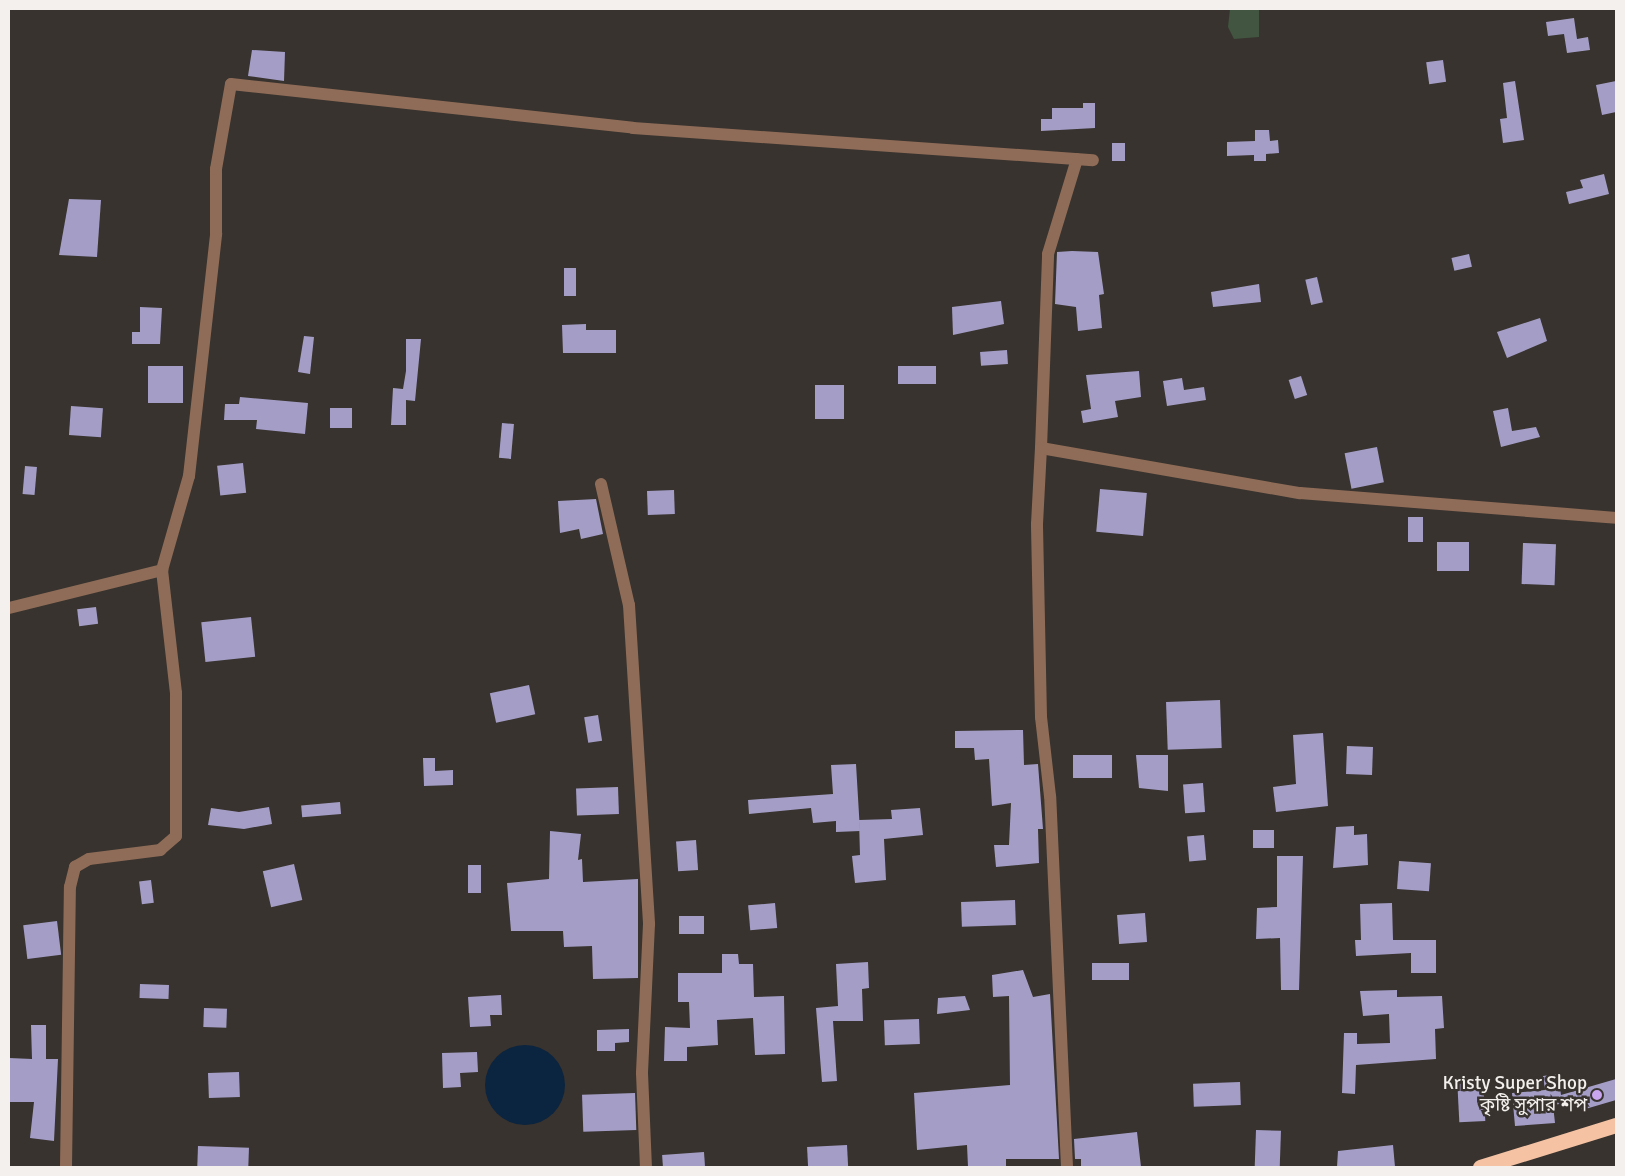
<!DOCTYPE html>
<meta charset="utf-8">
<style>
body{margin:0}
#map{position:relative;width:1625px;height:1176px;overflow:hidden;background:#38332e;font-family:Signika,"Noto Sans Bengali",sans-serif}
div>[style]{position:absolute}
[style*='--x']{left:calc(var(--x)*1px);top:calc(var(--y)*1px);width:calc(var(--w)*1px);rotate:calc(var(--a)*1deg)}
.green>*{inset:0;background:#415541}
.water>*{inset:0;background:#0b243f}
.round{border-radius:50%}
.building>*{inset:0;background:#a49ec7;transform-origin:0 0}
.minor>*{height:12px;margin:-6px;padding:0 6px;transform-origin:6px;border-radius:6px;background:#8f6c58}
.highway>*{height:15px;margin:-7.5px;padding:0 7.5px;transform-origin:7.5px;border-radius:7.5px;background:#f5c2a4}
.dots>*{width:14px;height:14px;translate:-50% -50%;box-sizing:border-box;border:2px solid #38332e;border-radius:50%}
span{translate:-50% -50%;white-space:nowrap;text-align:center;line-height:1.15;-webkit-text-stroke:5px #38332e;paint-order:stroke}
.poi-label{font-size:19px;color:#f3f0ed}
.right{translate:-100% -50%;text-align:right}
.frame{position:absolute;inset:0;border:10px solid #f3f0ed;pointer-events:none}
</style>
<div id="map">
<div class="green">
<div style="clip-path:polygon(1230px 9px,1259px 9px,1259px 37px,1234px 39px,1228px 27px)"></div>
</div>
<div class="water">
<div class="round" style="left:485px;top:1045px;width:80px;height:80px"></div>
</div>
<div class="building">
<div style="clip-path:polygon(1574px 18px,1577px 39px,1588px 37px,1590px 50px,1567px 53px,1564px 34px,1548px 36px,1546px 22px)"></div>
<div style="clip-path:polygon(252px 50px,285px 52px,284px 81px,248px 76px)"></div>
<div style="left:1443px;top:60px;width:22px;height:17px;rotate:82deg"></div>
<div style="clip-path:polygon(1515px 81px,1524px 140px,1503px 143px,1500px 119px,1507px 118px,1503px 83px)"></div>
<div style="clip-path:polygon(1616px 81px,1616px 112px,1602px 115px,1596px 85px)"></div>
<div style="clip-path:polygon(1083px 103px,1095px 103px,1095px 128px,1041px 131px,1041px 119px,1052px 119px,1052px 108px,1083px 108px)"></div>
<div style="clip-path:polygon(1255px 130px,1269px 130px,1270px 141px,1278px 140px,1279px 153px,1266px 154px,1266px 161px,1254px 161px,1254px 155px,1227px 156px,1227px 142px,1255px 141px)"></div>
<div style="left:1112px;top:143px;width:13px;height:18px"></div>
<div style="clip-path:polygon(1604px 174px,1609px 194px,1569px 204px,1566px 192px,1583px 188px,1580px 180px)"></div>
<div style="clip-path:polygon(69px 199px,101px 200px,97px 257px,59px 255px)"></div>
<div style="clip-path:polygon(1072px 251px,1098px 252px,1104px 294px,1099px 295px,1102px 328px,1078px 331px,1076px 307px,1055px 304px,1057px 252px)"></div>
<div style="left:1469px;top:254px;width:13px;height:18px;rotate:77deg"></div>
<div style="left:564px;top:268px;width:12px;height:28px"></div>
<div style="left:1317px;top:277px;width:26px;height:12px;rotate:77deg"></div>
<div style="clip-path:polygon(1259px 284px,1261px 302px,1213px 307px,1211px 292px)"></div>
<div style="clip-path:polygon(1001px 301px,1004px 324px,953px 335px,952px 307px)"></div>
<div style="clip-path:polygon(140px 307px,162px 308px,160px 344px,132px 344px,132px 332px,140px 332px)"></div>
<div style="clip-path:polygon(1540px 318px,1547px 341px,1507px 358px,1497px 332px)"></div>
<div style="clip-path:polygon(586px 324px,586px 330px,616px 330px,616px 353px,563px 353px,562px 325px)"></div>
<div style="clip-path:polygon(304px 336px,314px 337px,310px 374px,298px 372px)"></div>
<div style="clip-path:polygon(406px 339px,421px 339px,415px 401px,406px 400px,406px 425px,391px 425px,393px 388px,403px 389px,406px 371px)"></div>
<div style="left:1007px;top:350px;width:14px;height:27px;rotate:86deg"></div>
<div style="left:183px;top:366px;width:37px;height:35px;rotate:90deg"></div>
<div style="left:936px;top:366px;width:18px;height:38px;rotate:90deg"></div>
<div style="clip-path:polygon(1139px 371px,1141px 397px,1115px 401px,1118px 417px,1083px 423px,1081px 411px,1091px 409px,1086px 375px)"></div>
<div style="left:1301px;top:376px;width:20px;height:13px;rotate:72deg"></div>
<div style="clip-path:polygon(1182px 378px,1184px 390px,1204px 387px,1206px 400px,1167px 406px,1163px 381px)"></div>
<div style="left:815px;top:385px;width:29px;height:34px"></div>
<div style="clip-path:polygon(240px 397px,308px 403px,305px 434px,256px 429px,257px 420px,224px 420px,225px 404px,239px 404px)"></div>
<div style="left:71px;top:406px;width:32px;height:29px;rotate:4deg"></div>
<div style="left:330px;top:408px;width:22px;height:20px"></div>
<div style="clip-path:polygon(1508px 408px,1512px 431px,1536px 427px,1540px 437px,1501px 447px,1493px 411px)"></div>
<div style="left:502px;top:423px;width:12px;height:35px;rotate:5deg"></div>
<div style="left:1377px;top:447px;width:36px;height:33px;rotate:79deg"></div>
<div style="left:243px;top:463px;width:30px;height:26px;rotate:84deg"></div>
<div style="left:25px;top:466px;width:12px;height:28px;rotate:5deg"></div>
<div style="left:1100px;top:489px;width:47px;height:43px;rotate:5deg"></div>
<div style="left:674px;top:490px;width:24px;height:27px;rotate:88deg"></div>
<div style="clip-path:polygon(596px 499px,603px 534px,581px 539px,579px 529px,560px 533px,558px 501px)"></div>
<div style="left:1408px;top:517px;width:15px;height:25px"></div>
<div style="left:1437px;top:542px;width:32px;height:29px"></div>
<div style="left:1523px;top:543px;width:33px;height:41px;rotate:2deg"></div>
<div style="left:96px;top:607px;width:17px;height:19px;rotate:83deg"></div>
<div style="left:251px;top:617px;width:40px;height:50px;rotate:84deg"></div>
<div style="left:529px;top:685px;width:30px;height:40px;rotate:78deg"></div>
<div style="left:1220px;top:700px;width:48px;height:54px;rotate:88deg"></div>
<div style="left:598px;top:715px;width:26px;height:14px;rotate:81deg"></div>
<div style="clip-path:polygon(1023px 730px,1024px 765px,1038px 764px,1043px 829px,1038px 829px,1039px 863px,996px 867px,994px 845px,1009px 845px,1011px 803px,992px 806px,989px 759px,975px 760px,974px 748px,955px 748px,955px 731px)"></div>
<div style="clip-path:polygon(1323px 733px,1328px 806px,1276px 812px,1273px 787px,1296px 784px,1293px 735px)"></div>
<div style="left:1347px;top:746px;width:26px;height:28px;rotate:2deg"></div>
<div style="left:1073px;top:755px;width:39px;height:23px"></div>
<div style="clip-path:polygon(1136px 755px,1168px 755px,1168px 791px,1139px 788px)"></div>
<div style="clip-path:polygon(423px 758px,435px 758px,435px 771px,453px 770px,453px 785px,424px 786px)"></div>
<div style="clip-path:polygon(856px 764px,860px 831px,836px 832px,836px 821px,813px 823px,811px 808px,749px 814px,748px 800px,833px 794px,831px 765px)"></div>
<div style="left:1203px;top:783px;width:29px;height:20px;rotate:86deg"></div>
<div style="left:618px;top:787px;width:27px;height:42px;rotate:88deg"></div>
<div style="left:340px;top:802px;width:12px;height:39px;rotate:85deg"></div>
<div style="clip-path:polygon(269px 807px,272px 824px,244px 829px,208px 825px,211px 808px,239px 812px)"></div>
<div style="clip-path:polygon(920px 808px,923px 835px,884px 839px,886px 880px,855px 883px,852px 856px,860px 855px,859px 820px,892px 819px,891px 810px)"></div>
<div style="clip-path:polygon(1354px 826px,1354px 835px,1367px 834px,1368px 865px,1333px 868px,1336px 827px)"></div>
<div style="left:1274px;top:830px;width:18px;height:21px;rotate:90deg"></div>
<div style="clip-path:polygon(550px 831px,581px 834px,578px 860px,582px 859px,583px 882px,638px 879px,638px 978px,593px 979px,592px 946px,564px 947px,563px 931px,511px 931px,507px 883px,549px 879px)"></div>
<div style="left:1204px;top:835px;width:25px;height:17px;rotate:85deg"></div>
<div style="left:696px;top:840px;width:30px;height:20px;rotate:86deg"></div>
<div style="clip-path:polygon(1277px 856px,1303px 856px,1299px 990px,1281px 990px,1280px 938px,1256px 939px,1257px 908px,1277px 907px)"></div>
<div style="left:1399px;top:861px;width:32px;height:28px;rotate:4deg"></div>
<div style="left:294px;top:864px;width:37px;height:32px;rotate:77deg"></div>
<div style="left:468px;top:865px;width:13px;height:28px"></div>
<div style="left:151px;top:880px;width:23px;height:12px;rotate:83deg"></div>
<div style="left:1015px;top:900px;width:25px;height:54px;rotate:88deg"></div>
<div style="left:775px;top:903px;width:25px;height:27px;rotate:85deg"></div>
<div style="clip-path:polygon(1392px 903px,1393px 940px,1436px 940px,1436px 973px,1411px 973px,1411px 953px,1356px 956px,1355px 940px,1361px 940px,1360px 904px)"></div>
<div style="left:1145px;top:913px;width:29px;height:28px;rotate:86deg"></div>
<div style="left:679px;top:916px;width:25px;height:18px"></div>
<div style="left:57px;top:921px;width:34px;height:34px;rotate:83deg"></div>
<div style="clip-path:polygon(722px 954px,738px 954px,739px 964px,753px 964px,754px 997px,784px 996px,785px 1054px,755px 1055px,753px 1018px,717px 1020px,718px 1045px,687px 1047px,687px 1061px,664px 1061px,665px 1027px,690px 1028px,689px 1002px,678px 1002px,678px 973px,722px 973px)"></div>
<div style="clip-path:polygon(868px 962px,869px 988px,862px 989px,863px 1021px,833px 1021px,837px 1081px,822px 1082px,816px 1008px,838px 1006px,836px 964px)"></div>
<div style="left:1129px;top:963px;width:17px;height:37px;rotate:90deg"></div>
<div style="clip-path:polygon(1023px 970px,1033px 997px,1050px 994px,1059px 1159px,1006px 1159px,1006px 1167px,968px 1167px,967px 1145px,917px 1150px,914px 1093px,1010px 1085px,1009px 996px,993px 997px,992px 975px)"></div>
<div style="left:140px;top:984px;width:29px;height:14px;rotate:2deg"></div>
<div style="clip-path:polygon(1397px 990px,1397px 997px,1442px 996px,1444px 1028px,1435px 1029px,1436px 1059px,1356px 1065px,1355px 1094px,1342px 1093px,1344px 1033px,1357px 1033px,1357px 1044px,1390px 1043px,1389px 1014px,1363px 1016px,1360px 991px)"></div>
<div style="clip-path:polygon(501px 995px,502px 1015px,490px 1015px,491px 1026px,470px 1027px,468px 997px)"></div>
<div style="clip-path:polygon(965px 996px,970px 1010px,937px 1014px,938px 998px)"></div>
<div style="left:204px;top:1008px;width:23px;height:19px;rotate:2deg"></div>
<div style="left:919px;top:1019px;width:25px;height:35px;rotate:88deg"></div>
<div style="clip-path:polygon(31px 1025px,46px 1025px,46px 1059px,58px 1059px,54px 1141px,30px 1138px,34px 1102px,9px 1102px,9px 1058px,32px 1059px)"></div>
<div style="clip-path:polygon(629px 1029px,629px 1042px,615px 1043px,615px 1051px,597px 1051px,597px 1030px)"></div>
<div style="clip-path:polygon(477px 1052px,478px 1072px,460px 1073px,461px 1087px,443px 1088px,442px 1053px)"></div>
<div style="left:239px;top:1072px;width:25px;height:31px;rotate:88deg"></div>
<div style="clip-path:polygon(1558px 1074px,1561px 1095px,1616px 1079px,1616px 1100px,1582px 1110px,1579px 1101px,1553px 1105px,1555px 1123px,1515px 1126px,1512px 1093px,1545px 1090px,1543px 1076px)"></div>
<div style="left:1483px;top:1077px;width:44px;height:26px;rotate:87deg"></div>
<div style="left:1240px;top:1082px;width:23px;height:47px;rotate:88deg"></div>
<div style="left:635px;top:1093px;width:37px;height:53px;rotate:88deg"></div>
<div style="left:1256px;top:1130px;width:25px;height:37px;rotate:2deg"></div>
<div style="clip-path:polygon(1137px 1132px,1141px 1167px,1081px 1167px,1081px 1159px,1075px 1159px,1074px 1139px)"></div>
<div style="left:847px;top:1145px;width:22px;height:40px;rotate:87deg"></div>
<div style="clip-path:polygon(1393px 1145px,1395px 1167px,1337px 1167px,1338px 1151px)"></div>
<div style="left:198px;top:1146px;width:51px;height:21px;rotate:2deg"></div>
<div style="left:704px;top:1152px;width:15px;height:42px;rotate:86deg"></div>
</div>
<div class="minor">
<div style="--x:1041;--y:448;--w:194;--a:-87.9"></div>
<div style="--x:1048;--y:254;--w:99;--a:-73"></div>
<div style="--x:601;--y:484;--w:124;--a:77"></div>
<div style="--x:629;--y:605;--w:320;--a:86.4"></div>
<div style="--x:649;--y:924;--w:149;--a:92.7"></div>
<div style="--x:642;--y:1073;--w:94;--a:87.6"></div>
<div style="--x:9;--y:608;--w:158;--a:-13.9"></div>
<div style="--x:162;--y:570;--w:98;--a:-74"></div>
<div style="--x:189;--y:476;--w:244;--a:-83.6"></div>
<div style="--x:216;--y:234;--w:65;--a:-90"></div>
<div style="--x:216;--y:169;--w:86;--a:-80"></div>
<div style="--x:231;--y:84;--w:404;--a:6.2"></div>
<div style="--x:633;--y:128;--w:461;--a:4"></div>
<div style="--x:66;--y:1167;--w:280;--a:-89.2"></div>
<div style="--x:70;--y:887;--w:21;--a:-76"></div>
<div style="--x:75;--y:867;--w:16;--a:-30"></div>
<div style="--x:89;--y:859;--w:72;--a:-7.2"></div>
<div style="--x:160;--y:850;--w:21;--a:-41"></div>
<div style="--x:176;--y:836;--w:143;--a:-90"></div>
<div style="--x:176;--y:693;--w:124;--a:-96.5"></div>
<div style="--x:1067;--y:1167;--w:371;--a:-92.6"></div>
<div style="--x:1050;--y:796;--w:80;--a:-96.5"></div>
<div style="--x:1041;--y:717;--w:193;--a:-91.2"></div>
<div style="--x:1037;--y:524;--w:76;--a:-87"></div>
<div style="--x:1041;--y:448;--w:263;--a:9.9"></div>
<div style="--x:1300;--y:493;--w:317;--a:4.5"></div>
</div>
<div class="highway">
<div style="--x:1480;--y:1167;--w:142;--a:-17.2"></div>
</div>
<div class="dots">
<div style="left:1597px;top:1095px;background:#c8a5ee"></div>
</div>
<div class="poi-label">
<span class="right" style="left:1587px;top:1095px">Kristy Super Shop<br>কৃষ্টি সুপার শপ</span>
</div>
<div class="frame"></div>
</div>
